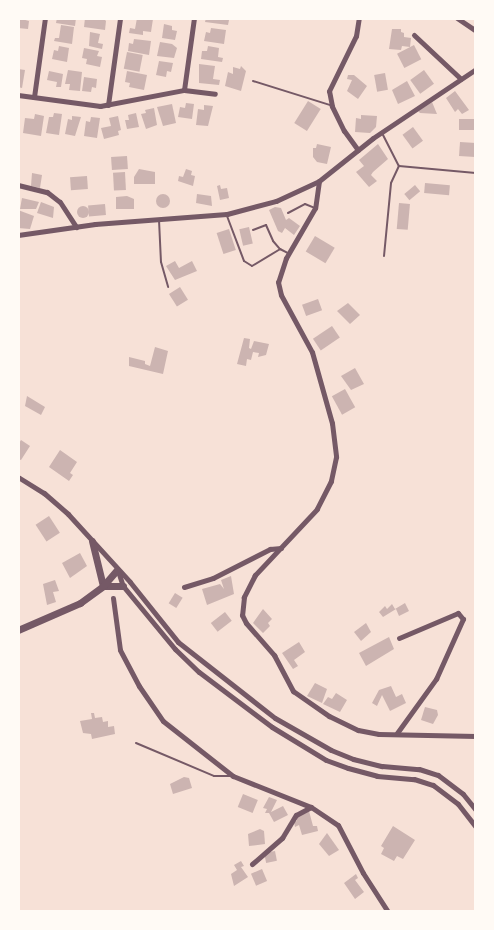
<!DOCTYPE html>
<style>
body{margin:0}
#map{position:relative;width:494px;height:930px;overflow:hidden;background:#f7e1d7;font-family:Karla,sans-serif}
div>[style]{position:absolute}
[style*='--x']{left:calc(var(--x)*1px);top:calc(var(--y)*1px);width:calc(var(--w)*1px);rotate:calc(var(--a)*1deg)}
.building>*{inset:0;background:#ccb4b1;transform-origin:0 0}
.round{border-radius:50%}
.service>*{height:2px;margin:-1px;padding:0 1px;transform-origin:1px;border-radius:1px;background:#755966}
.minor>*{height:5px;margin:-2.5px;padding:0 2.5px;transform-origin:2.5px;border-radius:2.5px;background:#755966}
.tertiary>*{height:7px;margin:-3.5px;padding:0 3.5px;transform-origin:3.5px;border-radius:3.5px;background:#755966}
span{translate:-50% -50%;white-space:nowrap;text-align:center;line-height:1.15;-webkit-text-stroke:4.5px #fffaf5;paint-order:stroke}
.frame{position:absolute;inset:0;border:20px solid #fffaf5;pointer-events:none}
</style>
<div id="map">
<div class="building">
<div style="clip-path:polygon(18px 18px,29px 21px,28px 29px,18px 28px)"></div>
<div style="clip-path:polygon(57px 18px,76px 18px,75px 26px,56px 23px)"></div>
<div style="clip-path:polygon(85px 18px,103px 18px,106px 21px,105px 30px,84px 27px)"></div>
<div style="clip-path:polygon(137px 18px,153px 19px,151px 32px,143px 31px,143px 35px,129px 33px,130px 28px,135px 29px)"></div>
<div style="clip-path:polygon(206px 18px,224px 18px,229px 20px,228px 25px,205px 22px)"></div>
<div style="clip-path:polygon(164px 24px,172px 26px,172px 30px,177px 31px,175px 40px,162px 38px)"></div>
<div style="clip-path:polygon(61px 25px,74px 27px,72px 44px,54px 41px,55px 38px,59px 38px)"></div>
<div style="clip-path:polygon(211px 28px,226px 30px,224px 44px,204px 41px,206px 32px,210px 33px)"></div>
<div style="clip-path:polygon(392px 29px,401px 29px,401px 32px,404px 33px,404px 37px,411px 38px,410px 47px,402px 46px,401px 50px,389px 49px)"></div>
<div style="clip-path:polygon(90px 32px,100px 34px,98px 43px,103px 44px,102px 49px,89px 46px)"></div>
<div style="clip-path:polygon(134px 39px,151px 41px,149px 55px,128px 51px,129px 43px,133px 44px)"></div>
<div style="clip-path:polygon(160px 42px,172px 44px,177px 48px,174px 58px,157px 56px)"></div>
<div style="left:414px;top:45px;width:16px;height:19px;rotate:63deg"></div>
<div style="clip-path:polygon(59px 46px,69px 48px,67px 62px,52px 59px,54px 50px,58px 51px)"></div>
<div style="clip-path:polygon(208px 46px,219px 48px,218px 57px,223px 58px,222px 62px,201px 59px,202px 51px,207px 51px)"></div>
<div style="clip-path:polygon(84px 48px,99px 51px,97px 56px,102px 57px,100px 67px,86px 64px,87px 59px,82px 58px)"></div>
<div style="left:127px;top:52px;width:16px;height:17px;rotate:11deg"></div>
<div style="clip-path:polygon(159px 61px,173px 63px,171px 72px,167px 71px,166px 77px,156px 75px)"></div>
<div style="clip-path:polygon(199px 64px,215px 66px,213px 79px,220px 80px,219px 85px,199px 83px)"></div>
<div style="clip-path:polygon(241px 66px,246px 71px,241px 91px,225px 86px,228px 72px,233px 74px,233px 67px,240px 69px)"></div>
<div style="clip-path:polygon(18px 69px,25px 70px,22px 88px,18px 87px)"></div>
<div style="clip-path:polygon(68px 70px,82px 72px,80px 91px,69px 90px,70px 84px,65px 84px)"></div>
<div style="left:424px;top:70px;width:17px;height:17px;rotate:54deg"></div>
<div style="clip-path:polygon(49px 71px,63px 74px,61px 87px,56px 87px,57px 82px,47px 80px)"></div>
<div style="clip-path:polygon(127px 71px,147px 75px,144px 90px,129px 87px,130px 83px,125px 82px)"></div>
<div style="left:385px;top:73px;width:17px;height:11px;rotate:80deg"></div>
<div style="clip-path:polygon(348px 75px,354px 75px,367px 86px,358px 99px,347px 91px,352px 80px,347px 79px)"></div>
<div style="clip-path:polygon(84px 77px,97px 79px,96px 88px,92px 87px,91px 92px,82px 91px)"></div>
<div style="clip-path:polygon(407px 81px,415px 96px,398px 104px,392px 90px)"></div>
<div style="clip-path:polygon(455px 91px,469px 110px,462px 114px,458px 109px,455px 112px,446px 98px)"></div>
<div style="left:308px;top:101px;width:15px;height:26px;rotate:32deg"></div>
<div style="clip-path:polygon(432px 102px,437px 114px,420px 113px,418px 111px)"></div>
<div style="clip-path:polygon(186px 103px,194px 104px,192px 119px,178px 117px,180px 107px,185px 108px)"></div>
<div style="clip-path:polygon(172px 104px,176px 123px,163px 126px,157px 107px)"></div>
<div style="clip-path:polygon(204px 105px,213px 106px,208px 126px,196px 125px,198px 109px,204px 110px)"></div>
<div style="clip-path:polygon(154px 108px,157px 125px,146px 129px,141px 114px,146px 113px,145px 110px)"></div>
<div style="clip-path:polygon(54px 113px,62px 114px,59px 135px,46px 133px,49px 117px,53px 117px)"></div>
<div style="clip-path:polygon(136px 113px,139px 127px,127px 129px,125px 120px,129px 120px,128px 115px)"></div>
<div style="clip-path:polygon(35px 114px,44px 116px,41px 136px,23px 133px,25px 118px,34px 119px)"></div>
<div style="clip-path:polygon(361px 115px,377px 116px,376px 127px,370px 133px,355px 132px,356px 118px,361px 119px)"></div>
<div style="clip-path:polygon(72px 116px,81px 117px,75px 136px,65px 134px,68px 119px,72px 120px)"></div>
<div style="clip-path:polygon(118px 116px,121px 130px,118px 131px,119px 135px,104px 139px,101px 128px,111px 126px,109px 118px)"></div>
<div style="clip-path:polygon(91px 117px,100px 118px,97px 138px,84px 136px,86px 121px,90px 122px)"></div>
<div style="left:459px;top:119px;width:17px;height:11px"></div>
<div style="left:413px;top:127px;width:17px;height:13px;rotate:54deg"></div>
<div style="left:460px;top:142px;width:16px;height:14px;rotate:4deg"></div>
<div style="clip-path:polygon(317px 144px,331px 147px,327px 164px,317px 162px,313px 157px,313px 148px,316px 148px)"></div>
<div style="clip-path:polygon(378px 144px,388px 159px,373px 172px,371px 175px,377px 181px,369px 187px,356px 172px,364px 166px,359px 160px)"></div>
<div style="left:127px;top:156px;width:13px;height:16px;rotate:86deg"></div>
<div style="clip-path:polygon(139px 169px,155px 172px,155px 184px,134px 184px,134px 177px)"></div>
<div style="clip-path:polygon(186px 169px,192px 171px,191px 175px,195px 176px,193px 186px,178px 181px,179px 176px,183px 177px)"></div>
<div style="left:125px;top:172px;width:18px;height:12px;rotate:87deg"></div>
<div style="clip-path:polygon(32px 173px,42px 175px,40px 188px,31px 186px)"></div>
<div style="left:87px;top:176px;width:13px;height:17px;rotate:86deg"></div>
<div style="left:425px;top:183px;width:25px;height:10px;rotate:5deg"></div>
<div style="clip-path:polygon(220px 185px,221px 189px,227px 188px,229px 198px,220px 200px,217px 186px)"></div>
<div style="left:415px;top:185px;width:8px;height:14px;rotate:50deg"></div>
<div style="clip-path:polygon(197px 194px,211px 196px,212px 206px,196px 203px)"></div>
<div class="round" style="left:156px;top:194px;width:14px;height:14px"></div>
<div style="clip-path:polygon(127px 196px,134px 199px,134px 209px,116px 209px,116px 197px)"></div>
<div style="clip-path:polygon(22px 198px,39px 202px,36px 209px,20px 209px)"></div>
<div style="clip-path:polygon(41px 202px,54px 207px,53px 218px,37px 213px)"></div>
<div style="left:399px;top:203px;width:11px;height:26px;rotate:5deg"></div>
<div style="left:105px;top:204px;width:11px;height:17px;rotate:85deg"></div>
<div class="round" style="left:77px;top:206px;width:12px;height:12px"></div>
<div style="clip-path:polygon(275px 207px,281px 208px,286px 220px,289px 218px,300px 226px,294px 235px,285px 228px,282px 233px,278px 231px,269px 210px)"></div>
<div style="clip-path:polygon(18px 210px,34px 216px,30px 229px,18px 228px)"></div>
<div style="left:249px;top:227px;width:17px;height:10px;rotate:77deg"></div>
<div style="left:229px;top:229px;width:22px;height:13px;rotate:72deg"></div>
<div style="left:315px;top:236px;width:23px;height:18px;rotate:31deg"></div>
<div style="clip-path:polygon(175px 261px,179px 268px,192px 261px,197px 271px,175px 280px,166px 266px)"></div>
<div style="left:180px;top:287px;width:15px;height:13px;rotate:58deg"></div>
<div style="left:318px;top:299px;width:12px;height:17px;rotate:70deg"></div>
<div style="clip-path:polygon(348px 303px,360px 315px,350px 324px,337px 311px)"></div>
<div style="left:332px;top:326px;width:14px;height:23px;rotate:56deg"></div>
<div style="clip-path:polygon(244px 338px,250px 339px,249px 348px,251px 349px,254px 341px,269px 344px,266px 355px,258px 357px,259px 353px,253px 352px,251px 360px,247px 359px,246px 366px,237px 364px)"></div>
<div style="clip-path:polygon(155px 347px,168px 351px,163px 374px,129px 366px,129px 357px,145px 361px,145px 364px,150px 366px)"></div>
<div style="clip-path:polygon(355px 368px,364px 384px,351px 390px,341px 376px)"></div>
<div style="left:345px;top:389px;width:21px;height:15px;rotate:61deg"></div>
<div style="clip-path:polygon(27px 396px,45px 407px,41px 415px,25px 406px)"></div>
<div style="clip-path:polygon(21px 440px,30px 446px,21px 460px,18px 459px,18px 445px)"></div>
<div style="clip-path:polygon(60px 450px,77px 462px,70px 473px,73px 475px,69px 481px,49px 467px)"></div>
<div style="left:49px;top:516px;width:20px;height:16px;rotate:57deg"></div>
<div style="clip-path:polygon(80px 553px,87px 566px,70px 578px,62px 563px)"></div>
<div style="clip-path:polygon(231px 576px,234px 594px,207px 605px,202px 589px,220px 584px,224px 589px,221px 580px)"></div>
<div style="clip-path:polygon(55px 580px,59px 591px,53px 592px,56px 602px,47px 605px,43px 584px)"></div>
<div style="left:175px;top:593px;width:9px;height:12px;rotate:32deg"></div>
<div style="clip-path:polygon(405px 603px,409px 611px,399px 616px,396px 609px,383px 617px,379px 612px,385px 606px,387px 609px,392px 604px,395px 609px)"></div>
<div style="clip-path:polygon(263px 609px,272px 619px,268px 623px,270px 626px,263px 633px,253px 623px)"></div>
<div style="left:225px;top:612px;width:11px;height:18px;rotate:52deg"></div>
<div style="clip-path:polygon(366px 623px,371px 632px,361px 641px,354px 632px)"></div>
<div style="clip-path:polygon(389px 637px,394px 649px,366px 666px,359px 653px)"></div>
<div style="clip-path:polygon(299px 642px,305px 652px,294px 660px,298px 666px,293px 669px,282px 653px)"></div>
<div style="clip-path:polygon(315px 683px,327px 689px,322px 703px,307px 696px)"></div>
<div style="clip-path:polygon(391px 686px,396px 697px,402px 694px,406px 703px,390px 711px,382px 695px,377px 706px,372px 703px,379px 690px)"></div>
<div style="clip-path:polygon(336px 693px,347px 700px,340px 712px,323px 704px,328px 697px,332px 699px)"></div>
<div style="clip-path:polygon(425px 707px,437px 710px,438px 715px,433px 724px,421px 720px)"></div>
<div style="clip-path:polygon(91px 713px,94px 713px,95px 718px,102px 717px,103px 722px,108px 721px,108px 727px,114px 726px,115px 734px,92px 739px,91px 734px,83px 733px,80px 721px,92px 719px)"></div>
<div style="clip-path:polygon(184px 777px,189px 778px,192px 788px,173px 794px,170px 784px)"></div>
<div style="left:243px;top:794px;width:16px;height:14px;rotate:22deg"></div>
<div style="clip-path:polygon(269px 797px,277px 800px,271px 812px,283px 806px,288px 815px,274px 822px,269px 813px,265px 813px,267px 809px,263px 808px)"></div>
<div style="clip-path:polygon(309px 811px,313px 826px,317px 826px,318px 831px,302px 835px,299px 825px,295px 827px,294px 822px,297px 821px,296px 817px)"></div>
<div style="clip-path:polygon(393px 826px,415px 840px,403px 859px,397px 856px,394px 861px,381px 854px,384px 848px,381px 846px)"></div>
<div style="clip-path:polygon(260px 829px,264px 831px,265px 844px,249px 846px,248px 834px)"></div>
<div style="clip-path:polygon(327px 833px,339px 850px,329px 856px,319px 844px)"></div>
<div style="left:275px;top:851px;width:10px;height:11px;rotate:79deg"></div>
<div style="clip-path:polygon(241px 861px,244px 866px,241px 867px,248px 877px,234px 886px,231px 874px,237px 870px,234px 865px)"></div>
<div style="left:262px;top:869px;width:13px;height:12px;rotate:67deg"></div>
<div style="clip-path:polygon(356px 874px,358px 878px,355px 880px,364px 892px,355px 899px,344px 883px)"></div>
</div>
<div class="service">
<div style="--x:253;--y:81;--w:81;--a:17.3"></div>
<div style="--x:382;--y:133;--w:37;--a:63"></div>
<div style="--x:399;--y:166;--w:77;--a:5.2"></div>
<div style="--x:288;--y:213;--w:19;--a:-28"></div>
<div style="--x:305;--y:204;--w:11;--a:22"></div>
<div style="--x:227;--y:216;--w:48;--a:69.3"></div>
<div style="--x:244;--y:261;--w:9;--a:32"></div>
<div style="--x:252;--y:266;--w:33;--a:-31"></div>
<div style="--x:159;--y:220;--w:42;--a:87.3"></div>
<div style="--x:161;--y:262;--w:26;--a:74"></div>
<div style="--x:253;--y:230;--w:14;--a:-21"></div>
<div style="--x:266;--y:225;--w:17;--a:66"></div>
<div style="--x:273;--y:241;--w:11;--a:49"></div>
<div style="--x:280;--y:249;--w:9;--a:27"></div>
<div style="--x:384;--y:256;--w:73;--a:-84.5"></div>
<div style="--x:391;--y:183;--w:19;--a:-65"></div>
<div style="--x:136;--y:743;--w:85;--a:22.9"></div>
<div style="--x:214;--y:776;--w:16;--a:0"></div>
</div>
<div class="minor">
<div style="--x:457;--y:18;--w:23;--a:34"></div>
<div style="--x:414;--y:35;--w:64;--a:43.1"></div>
<div style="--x:184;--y:90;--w:73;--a:-82.1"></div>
<div style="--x:18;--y:95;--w:83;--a:7.6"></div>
<div style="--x:100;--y:106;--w:86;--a:-10.8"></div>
<div style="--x:184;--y:90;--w:31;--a:7"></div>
<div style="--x:34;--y:97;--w:80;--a:-82.1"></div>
<div style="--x:108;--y:105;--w:88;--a:-82.1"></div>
<div style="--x:358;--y:150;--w:24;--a:-126"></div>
<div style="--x:344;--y:131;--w:28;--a:-116"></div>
<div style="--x:332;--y:106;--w:15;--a:-101"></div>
<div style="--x:329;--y:91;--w:61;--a:-63.9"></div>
<div style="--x:356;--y:36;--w:18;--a:-81"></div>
<div style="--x:319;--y:181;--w:27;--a:98"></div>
<div style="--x:315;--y:208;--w:58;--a:120.1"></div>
<div style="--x:286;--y:258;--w:25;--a:108"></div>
<div style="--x:278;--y:282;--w:13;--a:77"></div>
<div style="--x:281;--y:295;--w:65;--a:61.5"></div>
<div style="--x:312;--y:352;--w:74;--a:74.3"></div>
<div style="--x:332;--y:423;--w:34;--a:83"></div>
<div style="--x:336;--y:457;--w:25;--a:102"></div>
<div style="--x:331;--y:481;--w:31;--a:117"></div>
<div style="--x:317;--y:509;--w:91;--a:133.2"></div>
<div style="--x:255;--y:575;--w:25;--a:117"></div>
<div style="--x:244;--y:597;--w:18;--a:96"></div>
<div style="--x:242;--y:615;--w:9;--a:63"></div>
<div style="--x:246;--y:623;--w:43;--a:48.8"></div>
<div style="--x:274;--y:655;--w:41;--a:62.2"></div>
<div style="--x:293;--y:691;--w:44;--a:34.8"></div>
<div style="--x:329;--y:716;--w:32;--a:26"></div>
<div style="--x:358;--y:730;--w:21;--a:11"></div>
<div style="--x:379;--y:734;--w:97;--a:1.2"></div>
<div style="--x:18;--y:185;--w:30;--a:14"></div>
<div style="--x:47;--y:192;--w:16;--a:38"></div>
<div style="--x:60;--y:202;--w:30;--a:57"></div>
<div style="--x:18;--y:235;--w:78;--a:-8.1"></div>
<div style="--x:95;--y:224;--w:132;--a:-4.3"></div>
<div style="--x:227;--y:214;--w:51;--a:-14.9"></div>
<div style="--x:276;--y:201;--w:47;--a:-24.9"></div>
<div style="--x:319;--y:181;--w:69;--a:-38.5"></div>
<div style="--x:373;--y:138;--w:124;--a:-33.8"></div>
<div style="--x:18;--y:477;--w:31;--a:32"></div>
<div style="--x:44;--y:493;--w:32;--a:41"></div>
<div style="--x:68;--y:514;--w:92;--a:47.6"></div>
<div style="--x:130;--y:582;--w:77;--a:51.3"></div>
<div style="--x:178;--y:642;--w:123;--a:38.1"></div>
<div style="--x:275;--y:718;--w:64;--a:29.7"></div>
<div style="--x:331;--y:750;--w:24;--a:22"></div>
<div style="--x:353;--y:759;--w:30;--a:14"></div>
<div style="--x:382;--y:766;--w:37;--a:5"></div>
<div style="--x:419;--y:769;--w:20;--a:18"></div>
<div style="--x:438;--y:775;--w:31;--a:37"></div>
<div style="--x:463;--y:794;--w:21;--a:51"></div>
<div style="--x:118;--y:571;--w:16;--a:72"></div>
<div style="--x:123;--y:586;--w:82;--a:50.5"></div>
<div style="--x:175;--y:649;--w:33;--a:44"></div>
<div style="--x:199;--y:672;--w:91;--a:37"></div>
<div style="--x:272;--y:727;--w:63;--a:31.4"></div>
<div style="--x:326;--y:760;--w:23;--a:20"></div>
<div style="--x:348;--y:768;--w:30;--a:15"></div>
<div style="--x:377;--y:776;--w:37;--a:5"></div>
<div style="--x:414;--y:779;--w:20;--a:18"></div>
<div style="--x:433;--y:785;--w:31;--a:37"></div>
<div style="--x:458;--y:804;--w:29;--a:52"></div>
<div style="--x:184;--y:587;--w:30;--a:-17"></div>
<div style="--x:213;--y:578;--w:64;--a:-27"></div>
<div style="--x:270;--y:549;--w:11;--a:-5"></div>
<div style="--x:113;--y:598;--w:52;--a:82.3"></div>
<div style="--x:120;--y:650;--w:41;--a:62.2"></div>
<div style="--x:139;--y:686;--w:42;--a:55.6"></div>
<div style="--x:163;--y:721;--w:89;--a:38.2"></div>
<div style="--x:233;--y:776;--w:84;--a:21.7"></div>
<div style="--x:311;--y:807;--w:32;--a:34"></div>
<div style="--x:338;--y:825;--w:54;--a:62.5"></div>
<div style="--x:363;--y:873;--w:46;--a:57.3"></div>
<div style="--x:397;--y:733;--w:67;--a:-54.2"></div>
<div style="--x:436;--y:679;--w:66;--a:-65.8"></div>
<div style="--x:463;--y:619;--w:8;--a:-130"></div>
<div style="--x:458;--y:613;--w:64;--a:157"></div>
<div style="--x:252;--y:864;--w:40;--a:-41"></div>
<div style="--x:282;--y:838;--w:27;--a:-59"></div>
<div style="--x:296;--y:815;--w:17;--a:-28"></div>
</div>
<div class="tertiary">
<div style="--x:92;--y:541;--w:46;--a:76.3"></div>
<div style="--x:103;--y:586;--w:20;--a:0"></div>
<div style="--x:18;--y:630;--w:68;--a:-23.5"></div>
<div style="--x:80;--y:603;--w:29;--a:-36"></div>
<div style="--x:103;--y:586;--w:21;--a:-49"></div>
</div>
<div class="frame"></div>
</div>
